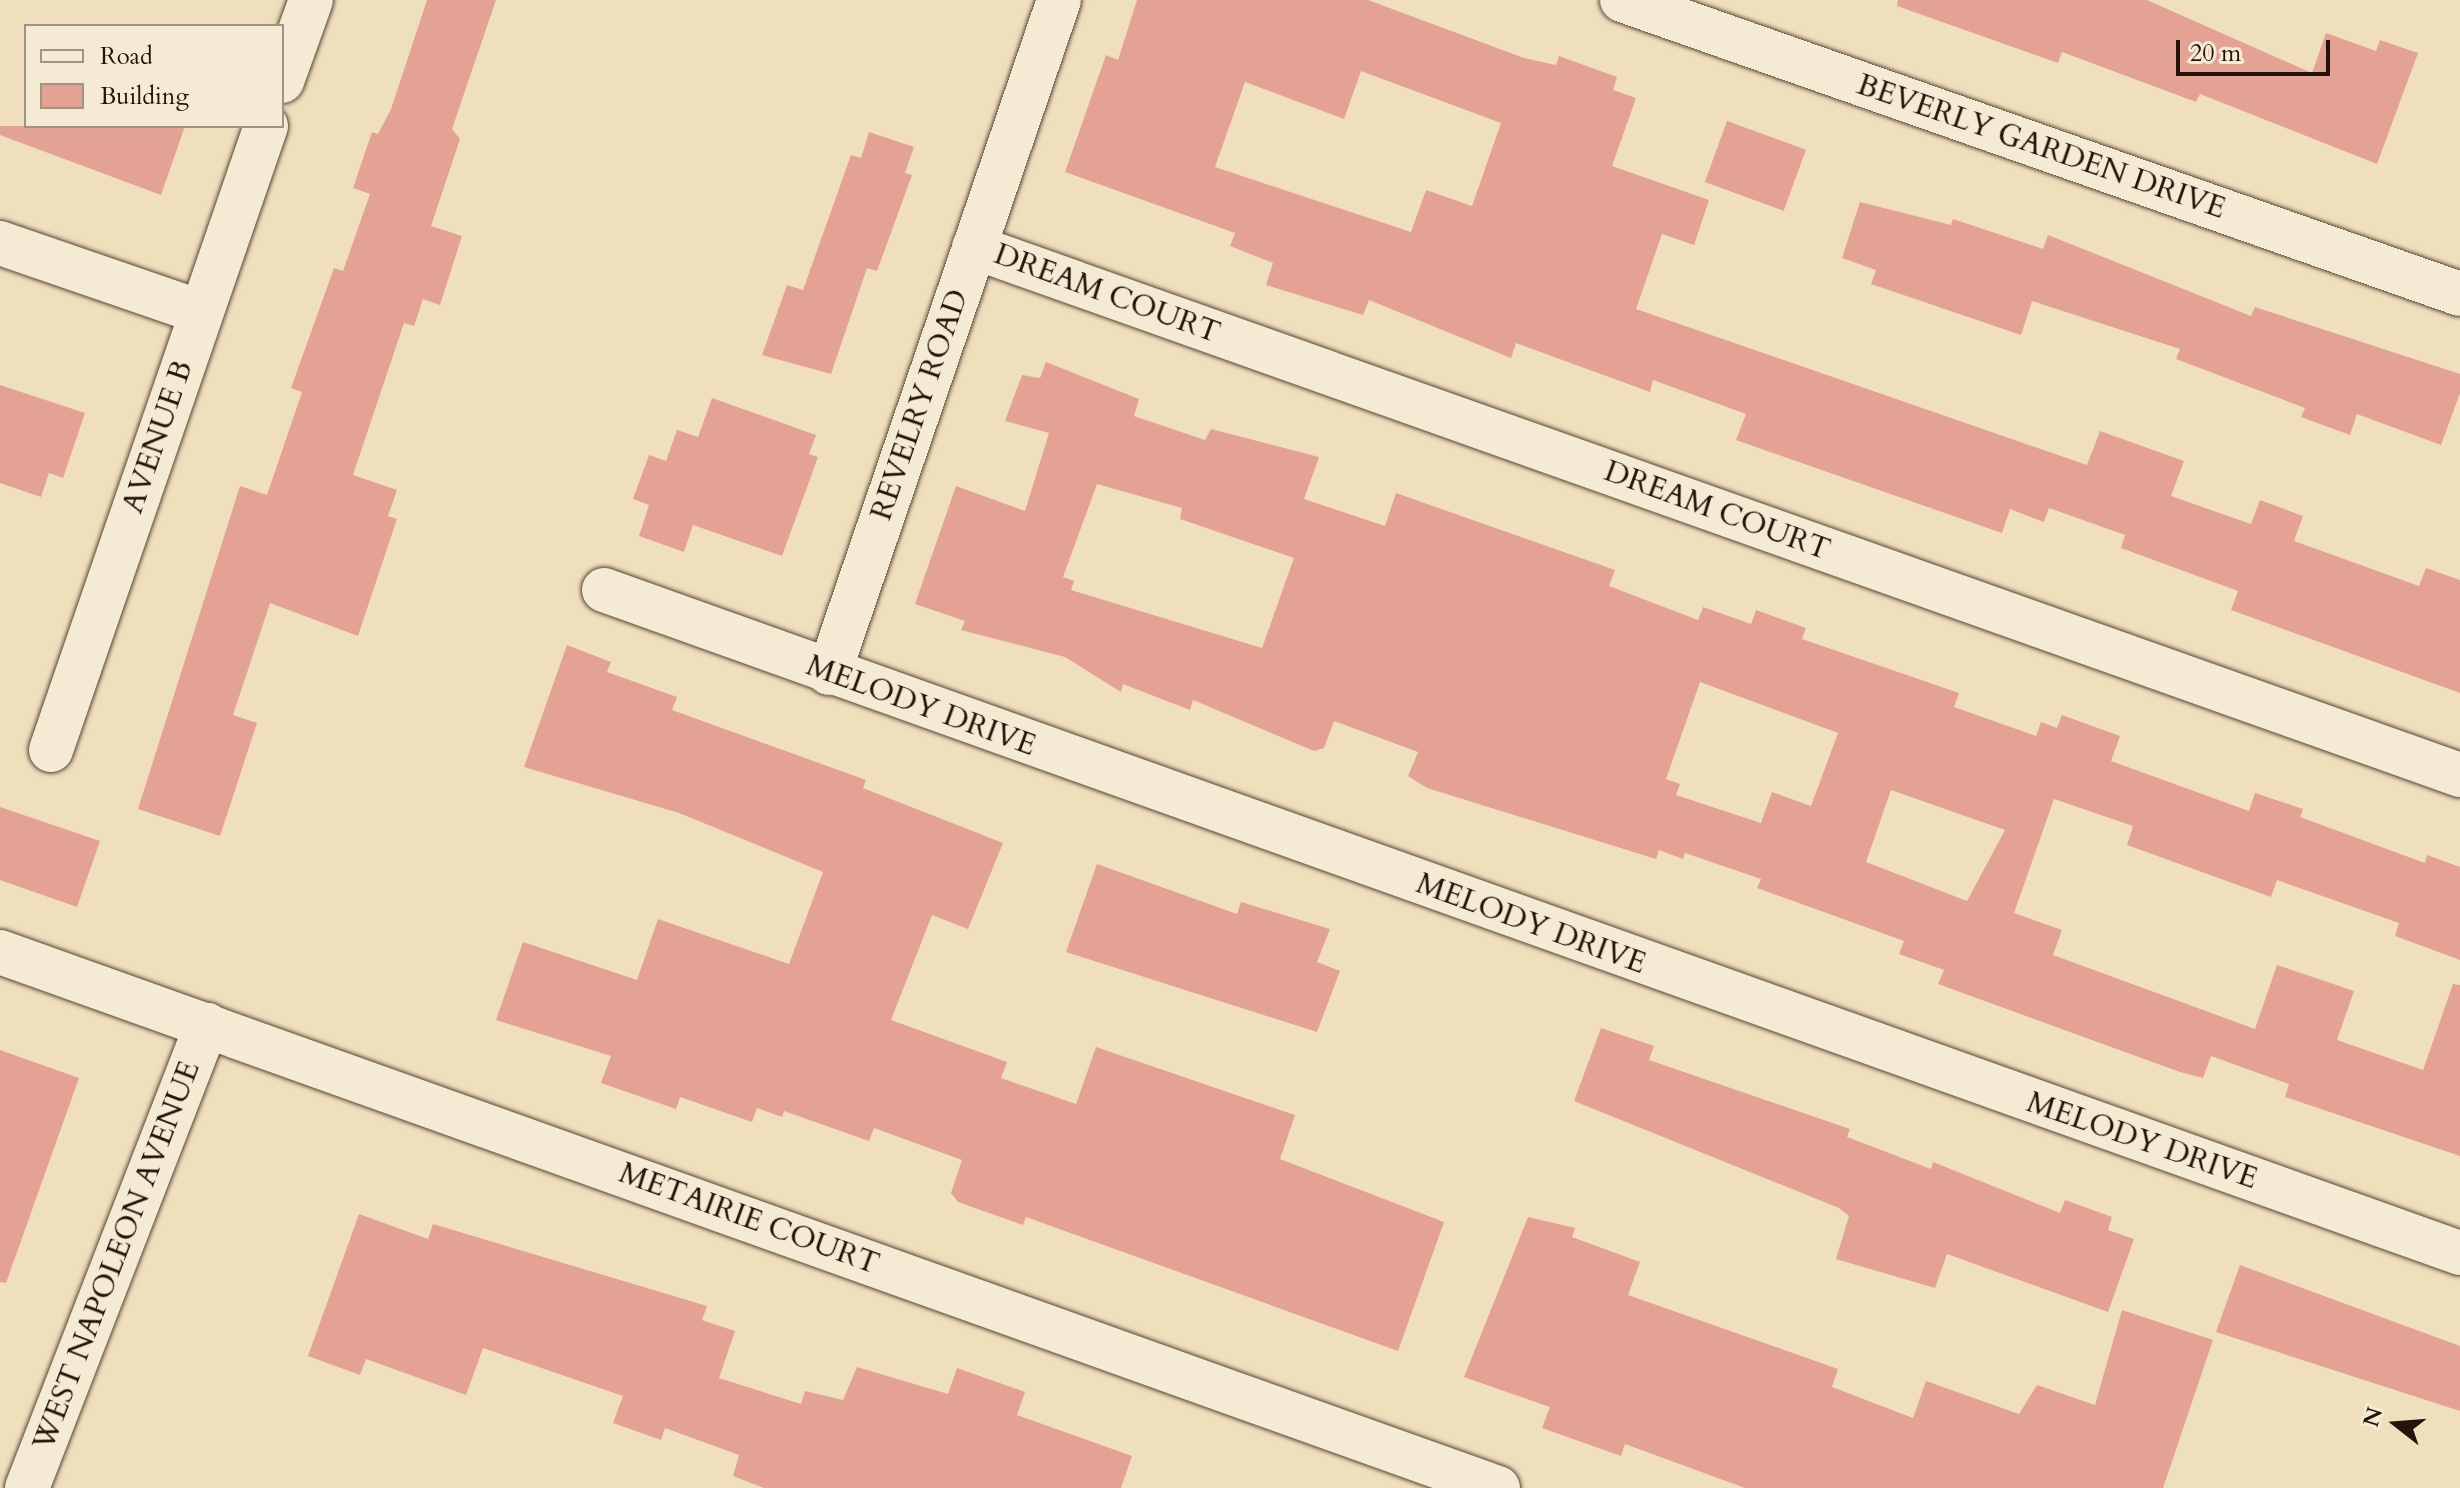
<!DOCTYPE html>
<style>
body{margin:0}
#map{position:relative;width:2460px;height:1488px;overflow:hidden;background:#f0dfbc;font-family:Cardo,serif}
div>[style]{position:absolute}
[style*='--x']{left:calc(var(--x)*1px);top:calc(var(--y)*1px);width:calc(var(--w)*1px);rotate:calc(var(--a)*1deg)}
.building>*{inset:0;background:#e4a295;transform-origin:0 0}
.roads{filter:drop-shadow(0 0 2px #564737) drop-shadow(0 0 2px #564737)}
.minor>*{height:44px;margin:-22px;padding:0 22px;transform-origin:22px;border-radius:22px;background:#f5ead3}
span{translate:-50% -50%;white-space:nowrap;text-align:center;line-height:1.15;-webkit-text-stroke:6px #f5ead3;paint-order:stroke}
.street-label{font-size:30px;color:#22140b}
.legend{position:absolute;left:24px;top:24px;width:260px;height:104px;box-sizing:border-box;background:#f5ead3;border:2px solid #a19483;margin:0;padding:10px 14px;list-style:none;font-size:24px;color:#22140b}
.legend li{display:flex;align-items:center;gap:16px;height:40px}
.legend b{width:40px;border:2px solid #a19483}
.north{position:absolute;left:2356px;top:1384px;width:80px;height:80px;-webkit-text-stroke:6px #f5ead3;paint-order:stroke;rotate:287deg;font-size:22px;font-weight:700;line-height:32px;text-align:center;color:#22140b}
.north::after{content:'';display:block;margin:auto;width:28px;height:36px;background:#22140b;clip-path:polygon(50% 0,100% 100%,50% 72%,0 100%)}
.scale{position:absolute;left:2176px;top:40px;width:154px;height:36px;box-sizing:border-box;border:4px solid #22140b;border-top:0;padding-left:10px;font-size:24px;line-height:28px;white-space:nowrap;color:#22140b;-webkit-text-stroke:6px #f5ead3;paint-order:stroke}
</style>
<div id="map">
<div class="building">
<div style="clip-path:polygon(427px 0,496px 0,452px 129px,460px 139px,431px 226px,462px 236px,440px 305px,423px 299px,414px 326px,404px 323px,353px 475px,397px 490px,388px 516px,397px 519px,358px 636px,270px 603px,233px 715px,257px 723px,220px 836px,138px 809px,240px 486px,267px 495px,302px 392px,291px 388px,334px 268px,343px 271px,370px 194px,353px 188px,372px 132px,378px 134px,391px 109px)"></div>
<div style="clip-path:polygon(evenodd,1137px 0,1368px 0,1524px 58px,1556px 65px,1559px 56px,1617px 77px,1613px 90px,1636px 98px,1612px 166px,1709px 200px,1694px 245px,1662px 234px,1636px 309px,2087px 465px,2100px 431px,2184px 461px,2171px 496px,2251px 524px,2260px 500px,2303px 516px,2294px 541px,2419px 586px,2426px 568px,2460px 580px,2460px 693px,2231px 610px,2238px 591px,2121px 548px,2125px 535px,2049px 508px,2044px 522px,2010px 509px,2002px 533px,1736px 440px,1746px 414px,1653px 380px,1650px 392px,1516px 343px,1511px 358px,1369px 300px,1363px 315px,1266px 285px,1273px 263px,1230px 246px,1235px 233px,1065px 172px,1106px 55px,1118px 60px,1137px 0,1361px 71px,1501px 123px,1472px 206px,1426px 190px,1411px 232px,1215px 167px,1245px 82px,1344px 119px,1361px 71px)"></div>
<div style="clip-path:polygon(1898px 0,2147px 0,2312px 73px,2326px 33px,2376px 51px,2380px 40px,2418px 53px,2377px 164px,2200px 94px,2196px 102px,2062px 52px,2058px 63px,1897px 6px)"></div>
<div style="left:1727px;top:121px;width:84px;height:65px;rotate:20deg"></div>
<div style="clip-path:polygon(0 126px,185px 126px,161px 195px,0 135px)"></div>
<div style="clip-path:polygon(869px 132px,914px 147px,905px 173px,912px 175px,877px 271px,867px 268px,831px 374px,762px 355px,787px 285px,803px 290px,851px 155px,861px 158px)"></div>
<div style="clip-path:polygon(1860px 202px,1951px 225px,1953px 219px,2043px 249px,2048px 235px,2251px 316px,2255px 307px,2460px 374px,2460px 393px,2441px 445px,2357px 414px,2350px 435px,2301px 417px,2305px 408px,2176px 359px,2180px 349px,2032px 301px,2021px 335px,1871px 284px,1876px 270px,1842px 258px)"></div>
<div style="clip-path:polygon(evenodd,1046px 362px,1139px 399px,1134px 416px,1205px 440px,1211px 429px,1319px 457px,1304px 499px,1385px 526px,1396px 493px,1615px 570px,1609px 586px,1698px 620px,1703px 607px,1751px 624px,1756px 610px,1806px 628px,1802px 639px,1959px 693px,1954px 707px,2036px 736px,2041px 722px,2057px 728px,2062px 715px,2120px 736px,2111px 761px,2249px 811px,2255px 793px,2303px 809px,2300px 817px,2425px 863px,2427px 855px,2460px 867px,2460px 960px,2395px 936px,2399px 923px,2277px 880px,2271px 897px,2127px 845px,2133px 826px,2054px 799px,2014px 913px,2062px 930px,2053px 955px,2255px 1029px,2277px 965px,2354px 991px,2337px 1040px,2423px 1070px,2453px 984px,2460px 985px,2460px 1156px,2285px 1097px,2289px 1084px,2211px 1056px,2203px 1078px,2180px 1072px,1938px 984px,1944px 970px,1899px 954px,1904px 941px,1757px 888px,1761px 879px,1685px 853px,1683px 859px,1659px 850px,1656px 859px,1427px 788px,1408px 776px,1418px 752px,1334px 721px,1324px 748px,1314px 751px,1193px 700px,1190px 710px,1123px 684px,1121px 692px,1065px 657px,961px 630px,965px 621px,915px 604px,956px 486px,1025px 511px,1049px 433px,1005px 421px,1022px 375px,1040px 378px,1046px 362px,1097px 484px,1182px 508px,1180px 519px,1294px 558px,1262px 648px,1071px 590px,1074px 581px,1063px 577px,1097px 484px,1046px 362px,1700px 682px,1838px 733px,1811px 806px,1772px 792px,1761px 823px,1676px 795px,1680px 784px,1666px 779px,1700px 682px,1046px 362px,1891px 790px,2005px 830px,1967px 901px,1866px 862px,1891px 790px)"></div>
<div style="clip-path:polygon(0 385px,85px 413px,63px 478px,49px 473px,41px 497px,0 483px)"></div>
<div style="clip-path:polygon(712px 398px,816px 435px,809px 454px,818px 457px,782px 556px,693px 525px,684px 552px,639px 536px,649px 505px,633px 499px,649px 455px,666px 461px,677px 430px,698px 437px)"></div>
<div style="clip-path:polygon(567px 645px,611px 662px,607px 672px,677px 697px,672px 710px,866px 780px,863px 788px,1003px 843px,968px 929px,932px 915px,891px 1020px,1007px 1062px,1001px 1078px,1076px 1104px,1096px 1047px,1295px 1115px,1280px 1159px,1444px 1222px,1398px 1351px,1026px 1217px,1023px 1225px,958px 1202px,951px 1193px,962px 1160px,874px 1128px,869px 1141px,784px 1111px,782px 1117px,757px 1108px,752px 1122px,680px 1097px,676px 1109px,601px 1083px,611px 1056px,496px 1020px,523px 942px,637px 980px,658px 919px,789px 964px,823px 872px,679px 813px,524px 767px)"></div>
<div style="clip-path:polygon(0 807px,100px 841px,77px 907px,0 880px)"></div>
<div style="clip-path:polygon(1097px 864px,1237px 914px,1241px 902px,1330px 929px,1317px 962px,1340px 971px,1317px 1032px,1066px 952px)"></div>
<div style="clip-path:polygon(1601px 1028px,1654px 1046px,1649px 1060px,1850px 1129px,1847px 1137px,1931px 1169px,1933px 1162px,2060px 1213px,2065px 1200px,2112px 1217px,2108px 1230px,2134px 1239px,2108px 1312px,1947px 1254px,1935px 1288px,1836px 1259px,1849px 1216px,1839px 1208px,1574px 1101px)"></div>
<div style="clip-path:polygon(0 1050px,79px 1078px,6px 1283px,0 1282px)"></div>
<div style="clip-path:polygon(359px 1214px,428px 1239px,433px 1224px,707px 1306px,702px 1320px,735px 1331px,719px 1378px,801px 1404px,805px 1391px,843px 1400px,857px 1367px,948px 1394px,957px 1368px,1025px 1392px,1017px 1415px,1132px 1456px,1121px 1488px,764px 1488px,733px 1476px,739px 1455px,665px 1428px,661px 1440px,613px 1423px,623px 1396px,483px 1348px,466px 1395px,366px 1359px,360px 1375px,308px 1356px)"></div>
<div style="clip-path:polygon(1528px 1217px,1575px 1228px,1572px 1237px,1640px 1262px,1628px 1295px,1838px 1369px,1832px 1387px,1913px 1418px,1926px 1381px,2019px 1414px,2037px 1385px,2095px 1405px,2122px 1310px,2213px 1340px,2163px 1488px,1745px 1488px,1625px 1444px,1621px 1456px,1542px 1428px,1550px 1407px,1464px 1377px)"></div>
<div style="clip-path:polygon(2240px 1265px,2460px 1346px,2460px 1411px,2216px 1332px)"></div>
</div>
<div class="roads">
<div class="minor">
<div style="--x:1622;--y:0;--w:888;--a:19.33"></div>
<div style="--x:282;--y:81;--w:86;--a:-70.3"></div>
<div style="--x:0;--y:243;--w:212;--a:19"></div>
<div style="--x:974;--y:247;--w:1577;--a:19.56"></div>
<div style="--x:604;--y:590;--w:1971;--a:19.66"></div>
<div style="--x:829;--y:673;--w:711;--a:-71.13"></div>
<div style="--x:51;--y:750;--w:660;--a:-70.99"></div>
<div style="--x:0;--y:952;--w:1591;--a:19.69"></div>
<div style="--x:27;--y:1488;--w:497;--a:-68.8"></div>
</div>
</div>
<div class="street-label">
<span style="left:2041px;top:147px;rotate:19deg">BEVERLY GARDEN DRIVE</span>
<span style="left:1107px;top:294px;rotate:20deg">DREAM COURT</span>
<span style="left:920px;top:405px;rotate:-71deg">REVELRY ROAD</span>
<span style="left:158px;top:437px;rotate:-71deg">AVENUE B</span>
<span style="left:1717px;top:511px;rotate:20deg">DREAM COURT</span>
<span style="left:921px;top:706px;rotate:20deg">MELODY DRIVE</span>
<span style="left:1531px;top:924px;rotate:20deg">MELODY DRIVE</span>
<span style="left:2142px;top:1141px;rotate:19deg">MELODY DRIVE</span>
<span style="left:749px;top:1219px;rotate:20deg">METAIRIE COURT</span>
<span style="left:117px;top:1256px;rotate:-69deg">WEST NAPOLEON AVENUE</span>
</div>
<ul class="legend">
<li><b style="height:10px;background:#f5ead3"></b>Road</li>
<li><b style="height:22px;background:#e4a295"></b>Building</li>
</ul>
<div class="north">N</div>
<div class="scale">20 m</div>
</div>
